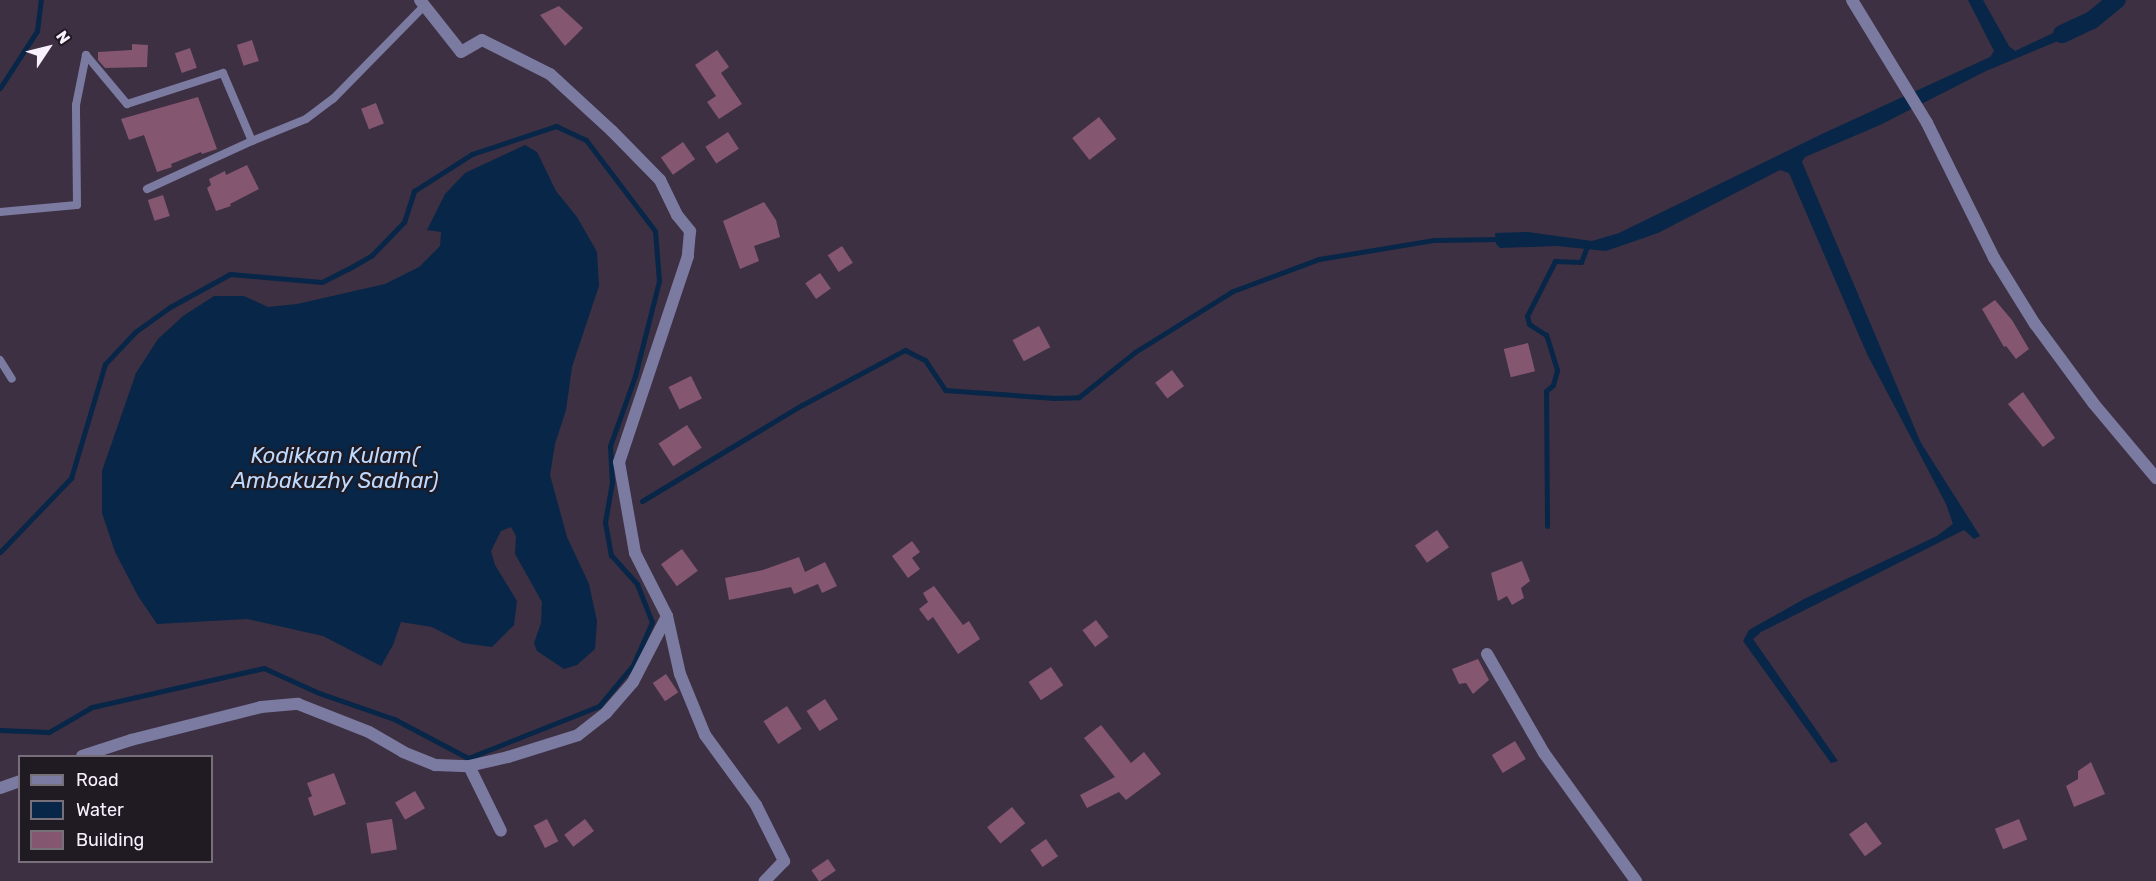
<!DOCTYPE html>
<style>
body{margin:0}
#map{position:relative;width:2156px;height:881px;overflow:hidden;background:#3d3043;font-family:Rubik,sans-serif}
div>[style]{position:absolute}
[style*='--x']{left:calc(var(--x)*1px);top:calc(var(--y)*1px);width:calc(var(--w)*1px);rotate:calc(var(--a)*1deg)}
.water>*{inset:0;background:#082647}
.stream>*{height:5px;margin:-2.5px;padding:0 2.5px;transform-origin:2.5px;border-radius:2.5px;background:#082647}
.canal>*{height:18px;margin:-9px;padding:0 9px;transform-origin:9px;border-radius:9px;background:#082647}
.building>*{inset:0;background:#845670;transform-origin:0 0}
.service>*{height:8px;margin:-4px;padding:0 4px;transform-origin:4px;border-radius:4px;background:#7b7ba1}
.minor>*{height:12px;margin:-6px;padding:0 6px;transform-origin:6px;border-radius:6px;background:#7b7ba1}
span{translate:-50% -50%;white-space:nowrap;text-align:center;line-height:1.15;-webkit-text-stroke:4.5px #201a23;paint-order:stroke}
.water-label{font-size:22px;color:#bcdaff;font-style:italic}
.legend{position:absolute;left:18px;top:755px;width:195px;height:108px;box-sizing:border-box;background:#201a23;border:2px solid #77707a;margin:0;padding:8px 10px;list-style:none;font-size:18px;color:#f9f0fd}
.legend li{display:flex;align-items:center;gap:12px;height:30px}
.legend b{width:30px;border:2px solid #77707a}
.north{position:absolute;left:18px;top:18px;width:60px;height:60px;-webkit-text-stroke:4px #201a23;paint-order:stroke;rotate:55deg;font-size:16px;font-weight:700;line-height:24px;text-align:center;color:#f9f0fd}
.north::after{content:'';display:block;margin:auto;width:21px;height:27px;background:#f9f0fd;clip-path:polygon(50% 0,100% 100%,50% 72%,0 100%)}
</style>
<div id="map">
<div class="water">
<div style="clip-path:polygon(1968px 0,1983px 0,2009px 46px,2015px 51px,2081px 20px,2087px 29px,1986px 71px,1880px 125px,1805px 157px,1802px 162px,1921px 443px,1980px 536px,1974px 539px,1964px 530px,1761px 632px,1753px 639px,1838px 761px,1831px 763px,1743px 641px,1749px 630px,1804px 599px,1937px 536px,1953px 524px,1946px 504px,1867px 354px,1789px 173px,1780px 170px,1658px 233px,1606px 251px,1557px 246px,1500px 248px,1496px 244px,1495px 233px,1528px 232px,1592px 241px,1619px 233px,1824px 133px,1990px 57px,1994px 51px)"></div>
<div style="clip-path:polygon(525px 145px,537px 152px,556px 191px,577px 217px,597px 252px,599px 286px,572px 367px,566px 410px,555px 444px,550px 475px,567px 537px,589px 584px,597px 621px,595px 649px,577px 665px,564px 669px,537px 651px,534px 643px,541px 623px,542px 602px,515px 554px,516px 536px,511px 527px,501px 531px,491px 551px,495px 565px,517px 601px,514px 625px,492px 647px,463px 643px,432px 627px,401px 622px,393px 645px,381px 666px,323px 636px,247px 619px,157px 624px,138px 596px,115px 552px,102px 513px,102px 471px,136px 373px,158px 339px,183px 316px,214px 296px,244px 296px,268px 307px,297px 304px,385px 284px,419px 267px,440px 246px,441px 232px,427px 230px,445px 194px,465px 173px)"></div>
</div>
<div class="stream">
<div style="--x:0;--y:88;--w:68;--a:-57"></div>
<div style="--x:37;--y:31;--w:31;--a:-83"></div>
<div style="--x:642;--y:501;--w:187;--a:-31"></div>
<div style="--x:802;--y:405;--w:117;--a:-28.1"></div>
<div style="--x:905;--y:350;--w:22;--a:27"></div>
<div style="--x:925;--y:360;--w:36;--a:56"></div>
<div style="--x:945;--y:390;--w:110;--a:4.2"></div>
<div style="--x:1055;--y:398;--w:24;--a:-2"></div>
<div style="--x:1079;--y:397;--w:72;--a:-38.8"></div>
<div style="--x:1135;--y:352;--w:115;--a:-31.9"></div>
<div style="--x:1233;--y:291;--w:92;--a:-20.4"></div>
<div style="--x:1319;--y:259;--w:117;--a:-9.4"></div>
<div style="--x:1434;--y:240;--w:67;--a:-0.9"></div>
<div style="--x:1547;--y:526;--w:135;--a:-90.4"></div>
<div style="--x:1546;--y:391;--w:9;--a:-41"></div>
<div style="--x:1553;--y:385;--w:16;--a:-75"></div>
<div style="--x:1557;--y:370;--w:37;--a:-107"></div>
<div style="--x:1546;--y:335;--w:20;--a:-147"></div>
<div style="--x:1529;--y:324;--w:8;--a:-104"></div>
<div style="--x:1527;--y:316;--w:62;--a:-63"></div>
<div style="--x:1555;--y:261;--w:26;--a:2"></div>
<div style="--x:1581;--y:262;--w:19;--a:-69"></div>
<div style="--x:0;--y:552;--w:103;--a:-46.2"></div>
<div style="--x:71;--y:478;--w:119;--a:-73.4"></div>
<div style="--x:105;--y:364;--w:44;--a:-46.8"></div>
<div style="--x:135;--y:332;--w:43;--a:-35.5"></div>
<div style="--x:170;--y:307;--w:68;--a:-28.8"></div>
<div style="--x:230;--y:274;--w:92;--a:5"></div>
<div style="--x:322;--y:282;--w:29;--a:-27"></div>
<div style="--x:348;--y:269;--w:28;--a:-30"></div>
<div style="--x:372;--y:255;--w:46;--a:-45.9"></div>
<div style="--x:404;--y:222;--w:33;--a:-72"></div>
<div style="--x:414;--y:191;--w:69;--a:-32.5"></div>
<div style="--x:472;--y:154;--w:89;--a:-18.4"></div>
<div style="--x:556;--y:126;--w:33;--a:25"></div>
<div style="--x:586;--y:140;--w:114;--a:52.8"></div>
<div style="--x:655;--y:231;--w:50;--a:85.4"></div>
<div style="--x:659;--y:281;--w:98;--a:104.2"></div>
<div style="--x:635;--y:376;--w:74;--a:109.7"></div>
<div style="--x:610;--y:446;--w:36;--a:87"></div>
<div style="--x:612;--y:482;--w:41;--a:99.9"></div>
<div style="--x:605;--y:522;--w:34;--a:80"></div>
<div style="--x:611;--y:555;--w:39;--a:48"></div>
<div style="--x:637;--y:584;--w:41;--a:68.5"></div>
<div style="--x:652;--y:622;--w:47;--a:113.8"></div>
<div style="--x:633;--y:665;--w:53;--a:129.7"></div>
<div style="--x:599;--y:706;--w:141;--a:158.3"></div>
<div style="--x:468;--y:758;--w:84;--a:-152.2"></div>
<div style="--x:394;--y:719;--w:79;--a:-160.9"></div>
<div style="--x:319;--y:693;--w:60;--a:-155.6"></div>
<div style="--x:264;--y:668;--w:176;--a:167.2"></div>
<div style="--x:92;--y:707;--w:50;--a:149.8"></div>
<div style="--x:49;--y:732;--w:49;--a:-177.7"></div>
</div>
<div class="canal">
<div style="--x:2062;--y:34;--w:33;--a:-25"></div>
<div style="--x:2092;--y:20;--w:32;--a:-39"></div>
</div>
<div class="building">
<div style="clip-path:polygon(559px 6px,583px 28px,565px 46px,540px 15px)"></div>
<div style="left:252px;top:40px;width:22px;height:16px;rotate:72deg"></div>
<div style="clip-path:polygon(132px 44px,148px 45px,147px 67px,105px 68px,98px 60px,98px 52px,132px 50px)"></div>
<div style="left:190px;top:48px;width:21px;height:16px;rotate:71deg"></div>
<div style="clip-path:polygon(717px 50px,729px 67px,721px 73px,742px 104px,719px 119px,707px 102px,716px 96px,695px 65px)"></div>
<div style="clip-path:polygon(198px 97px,217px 149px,202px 154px,201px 152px,171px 164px,172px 167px,157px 172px,144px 135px,129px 140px,121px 119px)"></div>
<div style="left:376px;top:103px;width:22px;height:16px;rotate:69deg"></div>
<div style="left:1099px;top:117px;width:28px;height:34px;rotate:52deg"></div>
<div style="left:728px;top:132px;width:20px;height:27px;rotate:57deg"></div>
<div style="left:683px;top:142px;width:21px;height:27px;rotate:55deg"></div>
<div style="clip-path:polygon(247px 165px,259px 189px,230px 204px,231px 206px,216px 211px,207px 188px,211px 185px,209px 179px,225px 171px,226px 175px)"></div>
<div style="left:163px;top:195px;width:22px;height:16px;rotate:72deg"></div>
<div style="clip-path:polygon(764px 202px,776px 220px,780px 237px,754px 246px,759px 261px,740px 269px,723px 221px)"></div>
<div style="left:842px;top:246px;width:20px;height:17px;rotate:57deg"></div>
<div style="left:820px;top:273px;width:19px;height:18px;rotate:55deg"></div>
<div style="clip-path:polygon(1995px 300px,2012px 320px,2029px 349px,2016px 359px,2006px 346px,2004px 347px,1982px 309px)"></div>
<div style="left:1039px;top:326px;width:24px;height:30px;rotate:62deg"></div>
<div style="left:1528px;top:343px;width:29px;height:25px;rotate:76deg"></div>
<div style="left:1172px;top:370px;width:20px;height:21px;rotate:53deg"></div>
<div style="left:691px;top:376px;width:25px;height:25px;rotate:64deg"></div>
<div style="clip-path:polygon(2023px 392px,2055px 438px,2043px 447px,2008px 404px)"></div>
<div style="left:687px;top:425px;width:27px;height:34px;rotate:57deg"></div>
<div style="left:1437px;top:530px;width:21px;height:27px;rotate:55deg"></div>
<div style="clip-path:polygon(912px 541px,920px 552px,912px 558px,920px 569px,908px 578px,892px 556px)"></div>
<div style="left:682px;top:549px;width:27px;height:26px;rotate:54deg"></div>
<div style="clip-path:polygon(799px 557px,805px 572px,825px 562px,837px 586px,822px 593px,818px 584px,794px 594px,791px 587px,729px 600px,725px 578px,763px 570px)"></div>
<div style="clip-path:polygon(1522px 561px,1530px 581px,1521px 588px,1524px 598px,1512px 605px,1507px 596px,1498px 601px,1491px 573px)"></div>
<div style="clip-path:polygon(934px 586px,963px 625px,969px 621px,980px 639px,958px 654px,933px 617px,928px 621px,919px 609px,928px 602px,923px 593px)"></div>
<div style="left:1096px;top:620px;width:21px;height:17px;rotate:53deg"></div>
<div style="clip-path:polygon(1478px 659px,1489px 680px,1473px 694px,1466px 683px,1459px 684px,1452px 669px)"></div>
<div style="left:1051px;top:667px;width:22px;height:27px;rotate:56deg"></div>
<div style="left:666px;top:674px;width:22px;height:16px;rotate:56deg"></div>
<div style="left:825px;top:699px;width:24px;height:22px;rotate:57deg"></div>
<div style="left:787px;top:706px;width:27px;height:28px;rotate:57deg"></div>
<div style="clip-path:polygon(1101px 725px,1131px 763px,1144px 752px,1161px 774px,1126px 800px,1119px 792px,1087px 808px,1080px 795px,1115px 777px,1084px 738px)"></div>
<div style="left:1515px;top:741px;width:21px;height:27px;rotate:59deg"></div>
<div style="clip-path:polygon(2091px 762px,2105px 794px,2074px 807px,2066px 786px,2078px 779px,2078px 771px)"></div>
<div style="clip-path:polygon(334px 773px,346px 804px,314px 816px,308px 798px,312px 796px,307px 783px)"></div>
<div style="left:415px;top:791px;width:20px;height:23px;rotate:60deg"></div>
<div style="left:1012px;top:807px;width:21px;height:32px;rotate:51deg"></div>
<div style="left:392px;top:819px;width:31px;height:26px;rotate:81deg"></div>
<div style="left:547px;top:819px;width:25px;height:15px;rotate:63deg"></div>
<div style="left:585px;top:819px;width:15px;height:26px;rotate:53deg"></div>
<div style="left:2019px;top:819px;width:22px;height:26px;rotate:68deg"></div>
<div style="left:1866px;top:822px;width:27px;height:21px;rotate:54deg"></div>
<div style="left:1046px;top:839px;width:21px;height:19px;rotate:55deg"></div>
<div style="left:828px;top:859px;width:14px;height:20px;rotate:56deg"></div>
</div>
<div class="service">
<div style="--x:86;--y:55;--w:64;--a:50.1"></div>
<div style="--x:127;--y:104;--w:101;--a:-17.9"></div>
<div style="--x:223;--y:73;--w:74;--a:66.9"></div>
<div style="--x:252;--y:141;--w:58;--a:-22.2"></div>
<div style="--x:306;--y:119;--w:34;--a:-37"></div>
<div style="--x:333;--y:99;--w:130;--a:-45.6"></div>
<div style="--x:147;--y:189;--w:115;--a:-24.6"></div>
<div style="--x:0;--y:212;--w:77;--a:-5.2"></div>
<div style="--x:77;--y:205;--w:100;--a:-90.6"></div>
<div style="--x:76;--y:105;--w:51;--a:-78.7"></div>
<div style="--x:0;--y:360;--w:22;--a:58"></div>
</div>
<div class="minor">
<div style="--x:420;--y:0;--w:66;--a:51.7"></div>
<div style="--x:461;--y:52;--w:24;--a:-30"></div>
<div style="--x:482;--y:40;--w:76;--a:26.6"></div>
<div style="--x:550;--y:74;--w:84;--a:42.6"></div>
<div style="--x:612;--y:131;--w:69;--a:45.6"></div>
<div style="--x:660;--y:180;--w:39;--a:64"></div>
<div style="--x:677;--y:215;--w:21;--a:51"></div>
<div style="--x:690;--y:231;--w:25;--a:95"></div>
<div style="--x:688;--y:256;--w:217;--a:108.5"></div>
<div style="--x:619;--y:462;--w:92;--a:80"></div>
<div style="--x:635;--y:553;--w:71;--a:63.1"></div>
<div style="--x:667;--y:616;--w:59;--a:77.4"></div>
<div style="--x:680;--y:674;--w:66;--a:67.7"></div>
<div style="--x:705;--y:735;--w:87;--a:53.9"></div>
<div style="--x:756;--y:805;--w:63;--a:63.4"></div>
<div style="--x:784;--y:861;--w:28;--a:134"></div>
<div style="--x:1852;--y:0;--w:144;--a:58.6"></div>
<div style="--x:1927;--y:123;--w:151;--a:63.6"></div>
<div style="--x:1994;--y:258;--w:78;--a:58.2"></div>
<div style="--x:2035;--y:324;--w:99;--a:53.6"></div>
<div style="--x:2094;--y:404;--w:97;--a:50"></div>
<div style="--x:1487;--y:654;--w:114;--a:60.1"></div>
<div style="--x:1544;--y:753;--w:158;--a:54.3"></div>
<div style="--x:82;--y:756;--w:52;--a:-18.1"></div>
<div style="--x:131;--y:740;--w:134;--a:-14.2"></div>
<div style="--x:261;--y:707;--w:37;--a:-5"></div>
<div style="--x:298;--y:704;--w:76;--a:21.5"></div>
<div style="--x:369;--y:732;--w:39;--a:30"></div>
<div style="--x:403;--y:752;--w:35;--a:22"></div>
<div style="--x:435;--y:765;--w:34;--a:2"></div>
<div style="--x:469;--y:766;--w:40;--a:-13"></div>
<div style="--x:508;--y:757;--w:73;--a:-17.4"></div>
<div style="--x:578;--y:735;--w:36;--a:-38"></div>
<div style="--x:606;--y:713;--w:41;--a:-48.9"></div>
<div style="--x:633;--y:682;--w:74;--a:-62.7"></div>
<div style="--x:469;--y:766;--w:72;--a:63.8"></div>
<div style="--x:0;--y:788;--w:21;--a:-19"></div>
</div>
<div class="water-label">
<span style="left:335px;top:468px">Kodikkan Kulam(<br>Ambakuzhy Sadhar)</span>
</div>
<ul class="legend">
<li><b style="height:8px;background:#7b7ba1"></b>Road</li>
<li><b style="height:16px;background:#082647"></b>Water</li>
<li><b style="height:16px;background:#845670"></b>Building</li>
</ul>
<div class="north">N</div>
</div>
